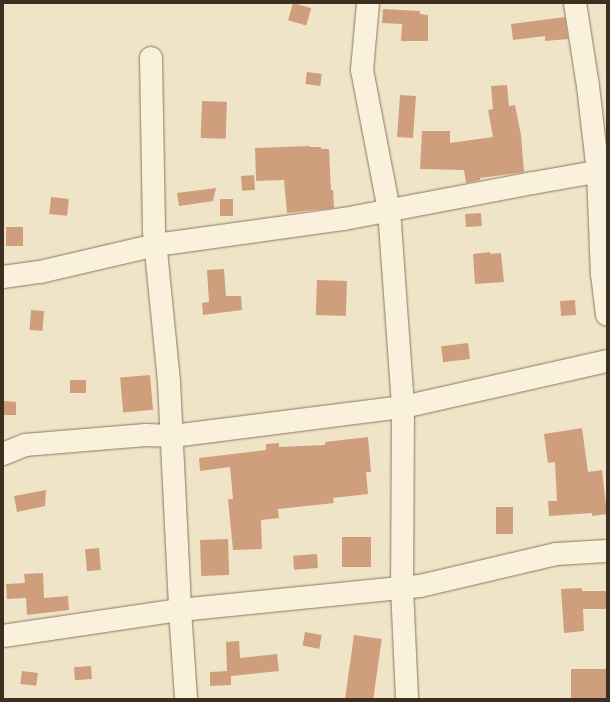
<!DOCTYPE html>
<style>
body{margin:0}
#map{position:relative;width:610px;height:702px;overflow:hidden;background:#f0e4c8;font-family:Literata,serif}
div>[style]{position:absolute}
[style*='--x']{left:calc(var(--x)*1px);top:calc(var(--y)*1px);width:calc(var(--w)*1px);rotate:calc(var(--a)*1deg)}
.building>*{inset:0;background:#cf9f7d;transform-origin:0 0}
.roads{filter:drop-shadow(0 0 1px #8d765c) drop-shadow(0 0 1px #8d765c)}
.minor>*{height:22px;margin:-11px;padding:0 11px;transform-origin:11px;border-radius:11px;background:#faf1dc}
span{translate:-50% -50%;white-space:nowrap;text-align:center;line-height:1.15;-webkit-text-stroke:3px #f7eed8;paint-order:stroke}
.frame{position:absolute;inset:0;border:4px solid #3d2e20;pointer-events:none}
</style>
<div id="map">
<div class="building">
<div style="left:293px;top:3px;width:19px;height:18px;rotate:16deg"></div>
<div style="clip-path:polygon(383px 9px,420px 11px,420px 14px,428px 15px,428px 41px,401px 41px,402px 24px,382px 23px)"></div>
<div style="clip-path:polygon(565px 17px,568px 39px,545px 41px,545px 36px,513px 40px,511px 24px)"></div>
<div style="left:307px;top:72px;width:15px;height:12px;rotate:8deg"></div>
<div style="clip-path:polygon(507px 85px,509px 106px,515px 105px,521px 135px,524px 172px,480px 178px,480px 180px,466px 183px,464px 170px,420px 169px,422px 131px,450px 131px,450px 143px,493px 137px,488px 110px,493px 109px,491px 86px)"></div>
<div style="left:400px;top:95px;width:16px;height:42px;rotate:4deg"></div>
<div style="left:202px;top:101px;width:25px;height:37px;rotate:2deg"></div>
<div style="clip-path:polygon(310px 146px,310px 147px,321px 147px,321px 149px,329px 149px,331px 190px,333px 190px,334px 208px,287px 213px,284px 180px,256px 181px,255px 148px)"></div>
<div style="left:254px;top:175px;width:15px;height:13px;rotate:86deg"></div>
<div style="clip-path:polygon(216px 188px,213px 201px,179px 206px,177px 193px)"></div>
<div style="left:51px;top:197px;width:18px;height:17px;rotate:6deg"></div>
<div style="left:220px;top:199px;width:13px;height:17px"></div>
<div style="left:481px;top:213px;width:13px;height:16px;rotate:86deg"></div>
<div style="left:6px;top:227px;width:17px;height:19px"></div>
<div style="clip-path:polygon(490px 252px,490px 254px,501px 253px,504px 282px,475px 284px,473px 254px)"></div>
<div style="clip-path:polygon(224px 269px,226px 296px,241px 296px,242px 310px,203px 315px,202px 303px,209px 302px,207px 270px)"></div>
<div style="left:317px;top:280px;width:30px;height:35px;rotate:2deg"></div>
<div style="left:575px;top:300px;width:15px;height:15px;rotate:86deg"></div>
<div style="left:31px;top:310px;width:13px;height:20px;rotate:4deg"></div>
<div style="left:468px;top:343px;width:16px;height:27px;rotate:83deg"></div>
<div style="left:150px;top:375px;width:35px;height:30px;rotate:85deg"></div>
<div style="left:70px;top:380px;width:16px;height:13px"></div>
<div style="clip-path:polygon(4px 401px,16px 402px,16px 415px,3px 415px)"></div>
<div style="clip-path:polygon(582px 428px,588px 472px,602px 470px,607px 514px,592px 516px,592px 513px,549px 516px,548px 501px,557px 501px,555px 462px,548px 463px,544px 434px)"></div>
<div style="clip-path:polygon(368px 437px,371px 472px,366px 472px,368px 494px,333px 498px,334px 503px,278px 509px,279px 518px,261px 520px,262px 549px,233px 550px,228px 499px,233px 499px,230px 467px,200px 471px,199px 458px,266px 450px,266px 444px,279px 443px,279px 447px,325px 445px,325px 442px)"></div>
<div style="clip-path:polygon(46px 490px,45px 506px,17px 512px,14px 496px)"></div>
<div style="left:496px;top:507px;width:17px;height:27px"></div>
<div style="left:342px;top:537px;width:29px;height:30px"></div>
<div style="left:228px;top:539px;width:36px;height:28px;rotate:88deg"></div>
<div style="left:99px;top:548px;width:22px;height:14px;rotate:85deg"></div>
<div style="left:317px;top:554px;width:14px;height:24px;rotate:86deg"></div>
<div style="clip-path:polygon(43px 573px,44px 598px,68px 596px,69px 610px,27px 615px,26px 598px,7px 599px,6px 584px,25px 583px,24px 574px)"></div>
<div style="clip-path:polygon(582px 588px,582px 591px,607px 591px,607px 609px,583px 609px,584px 631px,564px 633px,561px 589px)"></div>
<div style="left:305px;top:632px;width:17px;height:14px;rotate:10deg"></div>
<div style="left:354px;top:635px;width:28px;height:65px;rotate:8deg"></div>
<div style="clip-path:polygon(239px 641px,240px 658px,277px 654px,279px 671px,231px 676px,231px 685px,210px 686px,210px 672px,227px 671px,226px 642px)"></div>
<div style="left:91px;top:666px;width:13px;height:17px;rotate:86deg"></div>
<div style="left:607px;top:669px;width:30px;height:36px;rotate:90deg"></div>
<div style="left:22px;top:671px;width:16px;height:13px;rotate:7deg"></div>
</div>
<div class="roads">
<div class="minor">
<div style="--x:368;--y:3;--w:67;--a:95.1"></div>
<div style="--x:362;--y:70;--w:143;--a:79.1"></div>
<div style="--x:389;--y:210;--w:197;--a:85.9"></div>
<div style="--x:403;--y:407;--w:181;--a:90.3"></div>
<div style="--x:402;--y:588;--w:111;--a:87.4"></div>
<div style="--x:575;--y:3;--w:84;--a:81.1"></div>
<div style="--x:588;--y:86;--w:87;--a:83.4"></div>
<div style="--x:598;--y:172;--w:102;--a:87.8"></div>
<div style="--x:602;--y:274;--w:41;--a:83"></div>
<div style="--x:151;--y:58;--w:173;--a:89"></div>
<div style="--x:154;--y:231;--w:152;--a:84.3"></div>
<div style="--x:169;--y:382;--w:228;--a:87.2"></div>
<div style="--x:180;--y:610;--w:89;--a:86.1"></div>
<div style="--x:3;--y:277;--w:37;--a:-8"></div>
<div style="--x:40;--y:272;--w:119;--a:-13.1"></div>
<div style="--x:156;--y:245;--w:190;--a:-7.9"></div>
<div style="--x:344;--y:219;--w:192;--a:-10.8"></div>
<div style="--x:533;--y:183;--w:75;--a:-10"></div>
<div style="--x:3;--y:454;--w:24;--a:-22"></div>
<div style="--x:25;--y:445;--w:121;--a:-4.7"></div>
<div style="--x:146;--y:435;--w:27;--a:2"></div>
<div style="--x:173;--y:436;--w:232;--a:-7.2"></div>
<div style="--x:403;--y:407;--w:209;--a:-12.7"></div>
<div style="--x:3;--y:636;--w:179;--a:-8.4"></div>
<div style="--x:180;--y:610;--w:241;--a:-5.7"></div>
<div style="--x:420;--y:586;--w:140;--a:-13.2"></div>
<div style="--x:556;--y:554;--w:51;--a:-3.4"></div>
</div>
</div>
<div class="frame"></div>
</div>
